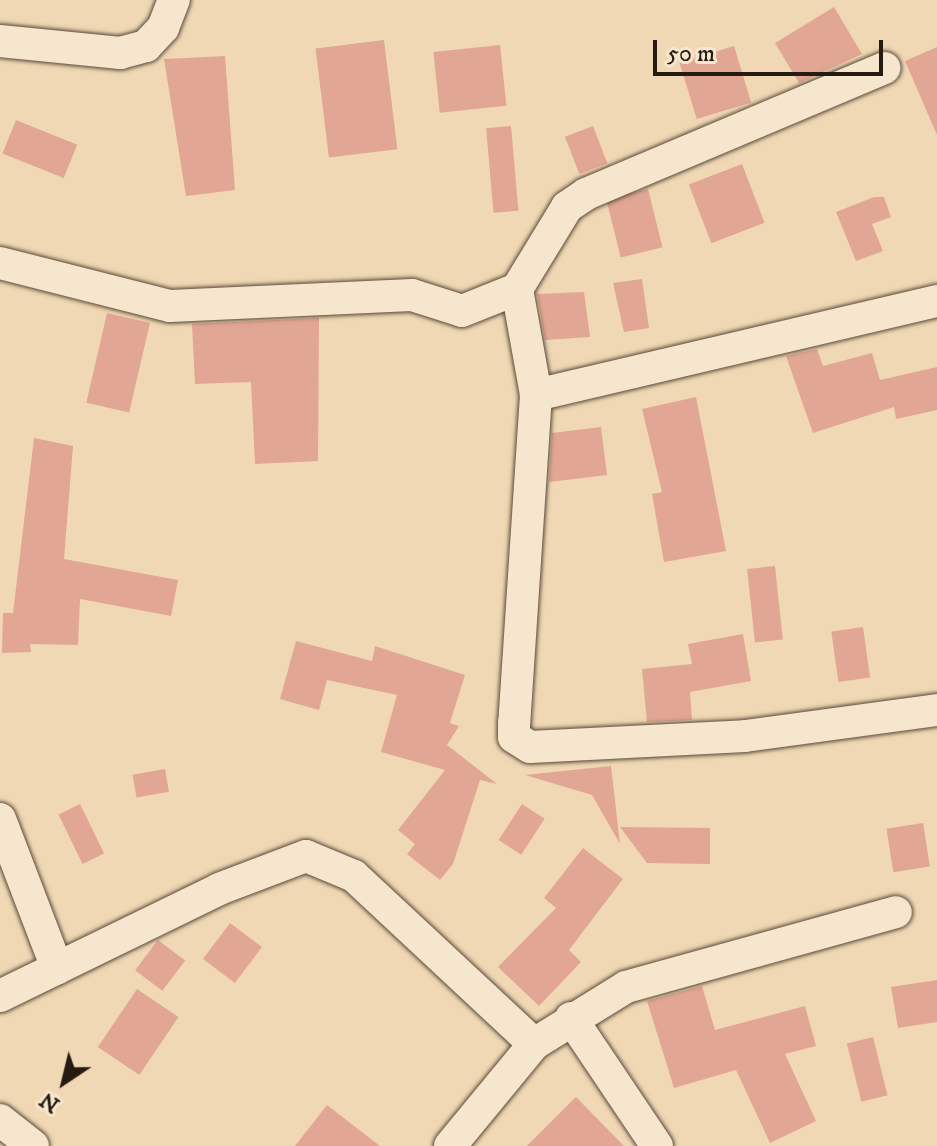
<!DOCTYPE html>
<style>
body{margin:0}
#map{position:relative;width:937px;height:1146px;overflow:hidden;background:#f1d8b4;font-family:"IM FELL DW Pica",serif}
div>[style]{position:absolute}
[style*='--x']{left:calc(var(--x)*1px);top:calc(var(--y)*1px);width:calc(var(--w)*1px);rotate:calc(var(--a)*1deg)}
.building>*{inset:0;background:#e2a694;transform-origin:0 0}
.roads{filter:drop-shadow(0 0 2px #594a3a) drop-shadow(0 0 2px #594a3a)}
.minor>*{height:32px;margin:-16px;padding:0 16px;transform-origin:16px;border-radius:16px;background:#f6e6ce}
span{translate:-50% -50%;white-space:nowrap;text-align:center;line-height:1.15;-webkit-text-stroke:6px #f6e6ce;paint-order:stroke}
.north{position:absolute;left:24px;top:1042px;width:80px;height:80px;-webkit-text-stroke:6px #f6e6ce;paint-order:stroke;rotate:215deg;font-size:22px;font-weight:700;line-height:32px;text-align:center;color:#261b11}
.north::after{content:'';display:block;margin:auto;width:28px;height:36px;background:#261b11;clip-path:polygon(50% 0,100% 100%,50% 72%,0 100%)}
.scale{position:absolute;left:653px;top:40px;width:230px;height:36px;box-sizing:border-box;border:4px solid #261b11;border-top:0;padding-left:10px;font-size:24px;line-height:28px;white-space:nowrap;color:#261b11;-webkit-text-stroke:6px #f6e6ce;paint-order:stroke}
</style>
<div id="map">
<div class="building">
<div style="clip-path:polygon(834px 7px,862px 54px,799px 83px,775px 43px)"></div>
<div style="left:384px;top:40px;width:110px;height:69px;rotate:83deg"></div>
<div style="left:500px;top:45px;width:61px;height:67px;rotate:84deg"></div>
<div style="left:734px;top:46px;width:59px;height:57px;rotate:73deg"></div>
<div style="clip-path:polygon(937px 47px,937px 135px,905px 61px)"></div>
<div style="clip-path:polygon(225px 56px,235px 190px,186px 196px,164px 59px)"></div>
<div style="left:16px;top:120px;width:66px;height:36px;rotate:22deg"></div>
<div style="left:511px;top:126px;width:85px;height:25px;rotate:85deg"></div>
<div style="left:593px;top:126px;width:40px;height:30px;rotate:69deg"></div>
<div style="left:742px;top:164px;width:63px;height:57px;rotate:69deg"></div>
<div style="left:648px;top:189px;width:60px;height:43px;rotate:76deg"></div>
<div style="clip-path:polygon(874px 197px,884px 197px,891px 217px,872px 224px,883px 251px,856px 261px,836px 212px)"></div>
<div style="clip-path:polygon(642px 279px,649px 328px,624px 332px,613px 283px)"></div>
<div style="clip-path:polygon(584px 292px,590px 337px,545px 340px,537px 294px)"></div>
<div style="left:107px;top:313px;width:44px;height:92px;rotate:13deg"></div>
<div style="clip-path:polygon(319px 318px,318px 461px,255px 464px,251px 382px,195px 384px,192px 324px)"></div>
<div style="clip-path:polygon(817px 349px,823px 366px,872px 353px,880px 380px,937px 367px,937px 410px,896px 419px,894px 407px,813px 433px,786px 356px)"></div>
<div style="clip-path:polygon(696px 397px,726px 551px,664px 562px,652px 494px,662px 492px,642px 409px)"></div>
<div style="clip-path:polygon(601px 427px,607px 475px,549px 482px,552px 433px)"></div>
<div style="clip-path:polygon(34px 438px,73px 446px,64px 559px,178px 580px,171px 616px,80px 599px,78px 645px,30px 644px,31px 652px,2px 653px,3px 613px,13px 613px)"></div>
<div style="left:775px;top:566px;width:74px;height:28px;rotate:84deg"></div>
<div style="left:863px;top:627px;width:51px;height:32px;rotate:82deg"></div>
<div style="clip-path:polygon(743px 634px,751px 681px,690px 692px,692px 720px,647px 722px,642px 669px,692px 664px,688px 644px)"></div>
<div style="clip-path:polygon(296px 641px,372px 661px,375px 646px,465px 675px,450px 723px,459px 726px,447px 745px,497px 784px,480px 780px,453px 864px,440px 880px,407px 854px,415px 844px,398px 830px,445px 770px,381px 752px,397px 695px,327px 680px,319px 710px,280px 699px)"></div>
<div style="clip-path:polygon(611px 766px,620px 844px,592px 795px,525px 775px)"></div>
<div style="left:165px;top:769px;width:23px;height:33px;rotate:80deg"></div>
<div style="left:80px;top:804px;width:55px;height:24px;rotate:64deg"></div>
<div style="left:522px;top:804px;width:27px;height:43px;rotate:33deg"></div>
<div style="left:923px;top:823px;width:44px;height:37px;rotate:81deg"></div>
<div style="clip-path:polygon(620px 827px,710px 828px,710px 864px,647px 863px)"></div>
<div style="clip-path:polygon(583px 848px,623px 879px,569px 950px,581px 962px,539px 1006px,498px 967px,556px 908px,544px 898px)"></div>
<div style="left:230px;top:923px;width:40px;height:45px;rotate:37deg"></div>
<div style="left:158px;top:940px;width:34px;height:38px;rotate:37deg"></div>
<div style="clip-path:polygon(937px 980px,937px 1022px,898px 1028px,891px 987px)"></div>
<div style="clip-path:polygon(702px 986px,715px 1030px,805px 1006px,816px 1046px,785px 1054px,816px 1121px,770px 1143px,736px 1070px,674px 1088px,647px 1001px)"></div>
<div style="left:137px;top:989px;width:50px;height:70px;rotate:34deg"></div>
<div style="left:873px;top:1037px;width:60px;height:27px;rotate:76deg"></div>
<div style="clip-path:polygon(576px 1097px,624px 1146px,527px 1146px)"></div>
<div style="clip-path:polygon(327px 1105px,380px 1146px,295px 1146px)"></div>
</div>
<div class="roads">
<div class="minor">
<div style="--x:0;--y:41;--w:121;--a:5.7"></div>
<div style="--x:120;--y:53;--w:27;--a:-15"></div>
<div style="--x:146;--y:46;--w:25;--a:-47"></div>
<div style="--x:163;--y:28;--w:30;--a:-69"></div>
<div style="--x:0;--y:263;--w:175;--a:14.2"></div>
<div style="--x:170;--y:306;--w:242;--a:-2.6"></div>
<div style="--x:412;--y:295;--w:52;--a:17.7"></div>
<div style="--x:462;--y:311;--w:59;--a:-21.8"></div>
<div style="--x:517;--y:289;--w:108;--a:79.8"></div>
<div style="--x:536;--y:395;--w:329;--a:93.8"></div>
<div style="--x:514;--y:723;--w:14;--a:90"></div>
<div style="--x:514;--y:737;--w:19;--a:32"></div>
<div style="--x:530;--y:747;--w:215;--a:-2.9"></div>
<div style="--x:745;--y:736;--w:194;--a:-7.7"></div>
<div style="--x:517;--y:289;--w:96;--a:-58.6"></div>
<div style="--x:567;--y:207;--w:23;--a:-34"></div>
<div style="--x:586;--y:194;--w:324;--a:-22.9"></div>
<div style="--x:536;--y:395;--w:412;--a:-13.2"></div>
<div style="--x:0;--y:819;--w:160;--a:69.1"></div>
<div style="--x:0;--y:996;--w:244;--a:-26"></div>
<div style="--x:219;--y:889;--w:93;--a:-20.8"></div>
<div style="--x:306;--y:856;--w:52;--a:22.6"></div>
<div style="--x:354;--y:876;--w:246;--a:43"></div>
<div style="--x:571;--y:1018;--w:154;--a:56.1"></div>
<div style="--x:0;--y:1120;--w:42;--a:38.2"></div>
<div style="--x:450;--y:1146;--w:132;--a:-50.5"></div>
<div style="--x:534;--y:1044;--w:108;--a:-31.8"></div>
<div style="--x:626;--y:987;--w:280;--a:-15.5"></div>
</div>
</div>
<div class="north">N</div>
<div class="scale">50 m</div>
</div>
